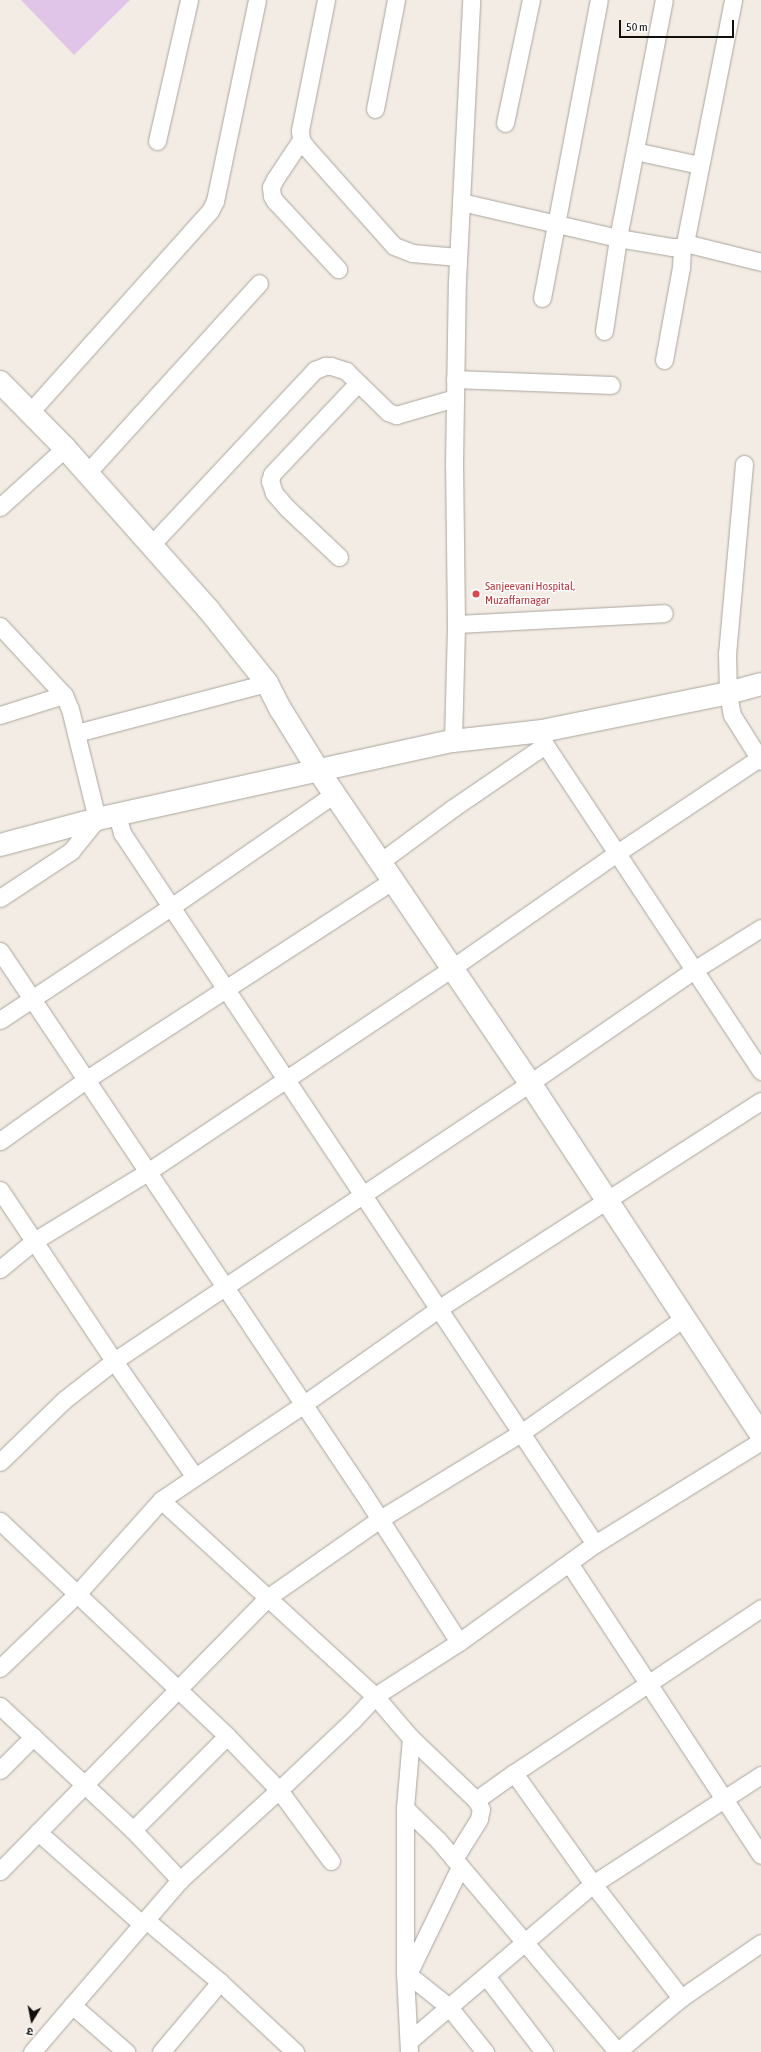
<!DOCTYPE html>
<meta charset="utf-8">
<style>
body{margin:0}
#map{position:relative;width:761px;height:2052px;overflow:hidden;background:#f2ece4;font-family:"Asap Condensed","Noto Sans Devanagari",sans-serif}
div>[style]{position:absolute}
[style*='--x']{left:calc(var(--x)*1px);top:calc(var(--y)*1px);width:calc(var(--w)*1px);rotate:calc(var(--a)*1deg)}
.building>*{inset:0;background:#e0c5e9}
.roads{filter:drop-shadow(0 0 1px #aba59e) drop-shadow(0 0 1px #aba59e)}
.street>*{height:17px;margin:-8.5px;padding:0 8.5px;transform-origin:8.5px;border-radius:8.5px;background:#fff}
.secondary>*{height:22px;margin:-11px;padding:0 11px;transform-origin:11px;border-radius:11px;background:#fff}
.dots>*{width:11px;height:11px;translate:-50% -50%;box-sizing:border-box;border:2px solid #fff;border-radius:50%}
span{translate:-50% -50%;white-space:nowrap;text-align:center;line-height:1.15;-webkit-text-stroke:3px #fff;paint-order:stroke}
.health-label{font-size:12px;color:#be3a42}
.left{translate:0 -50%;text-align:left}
.north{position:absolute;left:12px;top:2000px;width:40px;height:40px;-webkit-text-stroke:3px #fff;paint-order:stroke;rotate:190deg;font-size:11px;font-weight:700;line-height:16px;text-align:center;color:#110f0c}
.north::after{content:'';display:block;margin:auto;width:14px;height:18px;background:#110f0c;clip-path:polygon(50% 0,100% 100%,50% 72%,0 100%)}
.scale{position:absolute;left:619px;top:20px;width:115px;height:18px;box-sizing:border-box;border:2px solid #110f0c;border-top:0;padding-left:5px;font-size:12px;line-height:14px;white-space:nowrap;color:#110f0c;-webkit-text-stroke:3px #fff;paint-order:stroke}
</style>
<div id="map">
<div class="building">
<div style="clip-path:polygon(21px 0,130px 0,74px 55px)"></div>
</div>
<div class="roads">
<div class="street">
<div style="--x:326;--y:0;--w:133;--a:101.3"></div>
<div style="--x:300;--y:130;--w:10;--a:84"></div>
<div style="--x:301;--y:140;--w:7;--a:56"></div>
<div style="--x:305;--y:146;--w:134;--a:48.3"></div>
<div style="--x:394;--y:246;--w:19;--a:21"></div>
<div style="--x:412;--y:253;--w:46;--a:5"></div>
<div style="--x:375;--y:109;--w:111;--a:-79.1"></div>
<div style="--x:505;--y:123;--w:126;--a:-78.1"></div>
<div style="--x:301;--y:140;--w:47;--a:123.7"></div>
<div style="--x:275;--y:179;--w:9;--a:117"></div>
<div style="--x:271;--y:187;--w:9;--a:84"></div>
<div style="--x:272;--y:196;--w:6;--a:59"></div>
<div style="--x:275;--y:201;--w:93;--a:47.2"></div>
<div style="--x:157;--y:141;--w:145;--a:-77.2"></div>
<div style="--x:635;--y:151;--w:66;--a:12.2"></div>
<div style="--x:461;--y:202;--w:161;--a:12.9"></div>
<div style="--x:618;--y:238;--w:55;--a:9.5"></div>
<div style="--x:672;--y:247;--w:10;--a:0"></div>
<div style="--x:682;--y:247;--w:5;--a:-53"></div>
<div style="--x:685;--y:243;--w:248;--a:-78.8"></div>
<div style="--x:685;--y:243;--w:78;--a:14"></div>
<div style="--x:542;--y:298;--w:303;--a:-79.2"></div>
<div style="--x:604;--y:331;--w:94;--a:-81.4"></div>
<div style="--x:618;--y:238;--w:242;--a:-79.1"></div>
<div style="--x:664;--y:360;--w:95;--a:-79.6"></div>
<div style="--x:681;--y:267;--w:20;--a:-87"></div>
<div style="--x:455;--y:379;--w:156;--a:2.2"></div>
<div style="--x:31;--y:411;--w:268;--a:-48.2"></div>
<div style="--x:210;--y:211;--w:11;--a:-63"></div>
<div style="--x:215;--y:201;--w:205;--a:-78.2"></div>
<div style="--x:744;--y:464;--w:190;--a:95.1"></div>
<div style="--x:727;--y:653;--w:40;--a:88.6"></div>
<div style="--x:728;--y:693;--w:22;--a:80"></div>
<div style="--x:732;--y:715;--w:54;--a:57.8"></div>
<div style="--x:87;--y:473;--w:256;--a:-47.8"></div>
<div style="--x:0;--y:507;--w:88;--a:-42.2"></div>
<div style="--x:151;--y:545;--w:240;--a:-46.9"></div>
<div style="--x:315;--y:370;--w:11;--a:-22"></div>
<div style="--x:325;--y:366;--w:6;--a:0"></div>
<div style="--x:331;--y:366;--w:16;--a:18"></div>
<div style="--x:346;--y:371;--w:59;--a:44.3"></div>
<div style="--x:388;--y:412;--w:9;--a:21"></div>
<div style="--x:396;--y:415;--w:61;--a:-16.1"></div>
<div style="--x:339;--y:557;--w:71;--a:-136.7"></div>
<div style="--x:287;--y:508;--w:20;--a:-131"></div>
<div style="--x:274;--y:493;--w:13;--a:-108"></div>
<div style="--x:270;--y:481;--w:7;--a:-74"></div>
<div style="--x:272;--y:474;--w:125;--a:-46.6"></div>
<div style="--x:456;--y:624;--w:208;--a:-3"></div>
<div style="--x:0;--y:626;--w:94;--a:47.2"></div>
<div style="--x:64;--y:695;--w:15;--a:67"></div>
<div style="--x:70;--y:709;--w:113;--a:76.2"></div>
<div style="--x:97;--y:819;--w:41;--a:129.1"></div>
<div style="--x:71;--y:851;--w:85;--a:146.5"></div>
<div style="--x:0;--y:715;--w:67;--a:-17.4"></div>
<div style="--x:536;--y:731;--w:408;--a:56.5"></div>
<div style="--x:76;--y:733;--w:197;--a:-14.7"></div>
<div style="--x:453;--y:741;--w:117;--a:-88.5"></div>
<div style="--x:456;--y:624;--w:160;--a:-90.7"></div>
<div style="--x:454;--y:464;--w:183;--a:-89.1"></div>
<div style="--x:457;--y:281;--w:281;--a:-87.1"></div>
<div style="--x:380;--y:862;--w:91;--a:-36.5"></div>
<div style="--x:453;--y:808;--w:112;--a:-34.4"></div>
<div style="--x:0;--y:951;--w:652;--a:56.19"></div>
<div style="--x:363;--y:1493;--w:177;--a:57.2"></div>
<div style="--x:459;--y:1642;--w:168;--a:-35.8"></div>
<div style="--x:595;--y:1544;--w:854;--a:-123.63"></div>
<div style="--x:122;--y:833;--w:20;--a:-105"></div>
<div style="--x:0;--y:1020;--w:205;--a:-33.5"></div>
<div style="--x:171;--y:907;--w:198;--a:-34.7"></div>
<div style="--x:0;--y:1141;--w:107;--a:-35.5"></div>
<div style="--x:87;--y:1079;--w:364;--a:-33"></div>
<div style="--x:0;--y:1190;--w:206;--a:56.3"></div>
<div style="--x:114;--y:1361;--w:141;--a:55.1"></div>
<div style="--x:195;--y:1477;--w:131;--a:-33.8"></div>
<div style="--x:304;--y:1404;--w:164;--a:-35.3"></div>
<div style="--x:438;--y:1309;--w:384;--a:-32.8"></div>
<div style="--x:0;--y:1269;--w:44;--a:-39.5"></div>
<div style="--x:34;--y:1241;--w:135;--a:-31.3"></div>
<div style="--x:149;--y:1171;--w:365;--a:-33.8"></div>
<div style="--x:452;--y:968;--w:201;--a:-34.9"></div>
<div style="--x:617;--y:853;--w:173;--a:-33.7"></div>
<div style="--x:0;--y:1462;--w:89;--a:-44.1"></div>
<div style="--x:64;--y:1400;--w:63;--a:-38"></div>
<div style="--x:114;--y:1361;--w:500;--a:-33.75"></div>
<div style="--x:530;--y:1083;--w:199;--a:-34.6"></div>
<div style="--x:694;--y:970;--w:79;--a:-32.1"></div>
<div style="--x:161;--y:1500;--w:290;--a:42.5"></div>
<div style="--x:375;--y:1696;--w:55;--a:49.4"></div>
<div style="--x:0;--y:1521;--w:313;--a:43.4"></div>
<div style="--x:227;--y:1736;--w:133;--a:135"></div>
<div style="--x:133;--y:1830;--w:182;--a:-137"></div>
<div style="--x:595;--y:1544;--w:195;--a:-31.8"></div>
<div style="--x:569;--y:1563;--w:349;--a:56.7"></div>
<div style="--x:0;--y:1668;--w:107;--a:-43.9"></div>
<div style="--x:77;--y:1594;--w:126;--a:-48.2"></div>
<div style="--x:161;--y:1500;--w:41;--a:-34.1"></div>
<div style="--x:227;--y:1736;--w:75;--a:46.1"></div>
<div style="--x:279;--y:1790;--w:102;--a:-43.4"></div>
<div style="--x:353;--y:1720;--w:33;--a:-47"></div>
<div style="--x:375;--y:1696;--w:100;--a:-32.7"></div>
<div style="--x:0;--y:1770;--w:47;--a:-45"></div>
<div style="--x:514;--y:1773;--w:136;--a:54.6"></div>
<div style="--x:593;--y:1884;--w:144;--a:52.3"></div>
<div style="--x:405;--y:1808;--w:46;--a:44.1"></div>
<div style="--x:438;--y:1840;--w:278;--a:49.7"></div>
<div style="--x:133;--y:1830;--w:69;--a:46.8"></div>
<div style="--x:38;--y:1832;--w:139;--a:41.5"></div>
<div style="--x:454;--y:1859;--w:47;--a:-58"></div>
<div style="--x:479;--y:1819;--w:10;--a:-79"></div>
<div style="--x:481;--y:1809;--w:10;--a:-119"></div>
<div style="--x:0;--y:1871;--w:382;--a:-45.6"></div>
<div style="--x:267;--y:1598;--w:138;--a:-35"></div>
<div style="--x:380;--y:1519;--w:165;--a:-31.4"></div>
<div style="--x:521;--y:1433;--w:199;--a:-35.2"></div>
<div style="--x:146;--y:1920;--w:97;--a:40"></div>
<div style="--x:220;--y:1982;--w:103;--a:43"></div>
<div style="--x:405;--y:1972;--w:56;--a:38.5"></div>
<div style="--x:449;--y:2007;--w:58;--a:51.3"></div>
<div style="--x:408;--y:1974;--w:119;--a:-64.1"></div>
<div style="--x:486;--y:1976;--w:96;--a:52.7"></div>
<div style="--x:72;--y:2005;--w:72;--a:41"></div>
<div style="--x:409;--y:2041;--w:242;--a:-40.5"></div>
<div style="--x:593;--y:1884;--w:200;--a:-33"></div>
<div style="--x:32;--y:2052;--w:227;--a:-49.3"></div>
<div style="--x:180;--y:1880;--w:134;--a:-42.3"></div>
<div style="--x:279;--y:1790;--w:88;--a:53.8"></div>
<div style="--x:161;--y:2052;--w:92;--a:-49.9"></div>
<div style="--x:409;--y:2052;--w:80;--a:-92.9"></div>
<div style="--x:405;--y:1972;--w:164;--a:-90"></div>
<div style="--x:405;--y:1808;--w:70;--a:-85.1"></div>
<div style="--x:411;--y:1738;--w:90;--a:43.6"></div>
<div style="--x:476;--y:1800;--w:47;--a:-35.4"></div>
<div style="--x:514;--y:1773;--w:297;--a:-33.7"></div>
<div style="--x:617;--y:2052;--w:84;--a:-40.2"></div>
<div style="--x:681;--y:1998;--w:97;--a:-34.5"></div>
</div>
<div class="secondary">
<div style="--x:0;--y:382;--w:93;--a:45.4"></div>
<div style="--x:65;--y:448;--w:215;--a:48.4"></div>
<div style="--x:208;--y:609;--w:95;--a:51.4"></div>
<div style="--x:267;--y:683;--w:30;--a:63"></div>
<div style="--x:281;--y:710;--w:70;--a:58.3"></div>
<div style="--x:318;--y:770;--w:378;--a:55.9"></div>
<div style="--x:530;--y:1083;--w:420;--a:56.7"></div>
<div style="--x:0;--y:845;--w:100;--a:-15"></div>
<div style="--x:97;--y:819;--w:364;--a:-12.4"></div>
<div style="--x:453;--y:741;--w:90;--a:-6.4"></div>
<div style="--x:542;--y:731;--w:190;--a:-11.5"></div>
<div style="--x:728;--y:693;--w:34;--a:-15"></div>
</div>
</div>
<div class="dots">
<div style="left:476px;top:594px;background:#e0444e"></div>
</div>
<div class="health-label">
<span class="left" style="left:485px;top:594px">Sanjeevani Hospital,<br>Muzaffarnagar</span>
</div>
<div class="north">उ</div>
<div class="scale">50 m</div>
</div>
